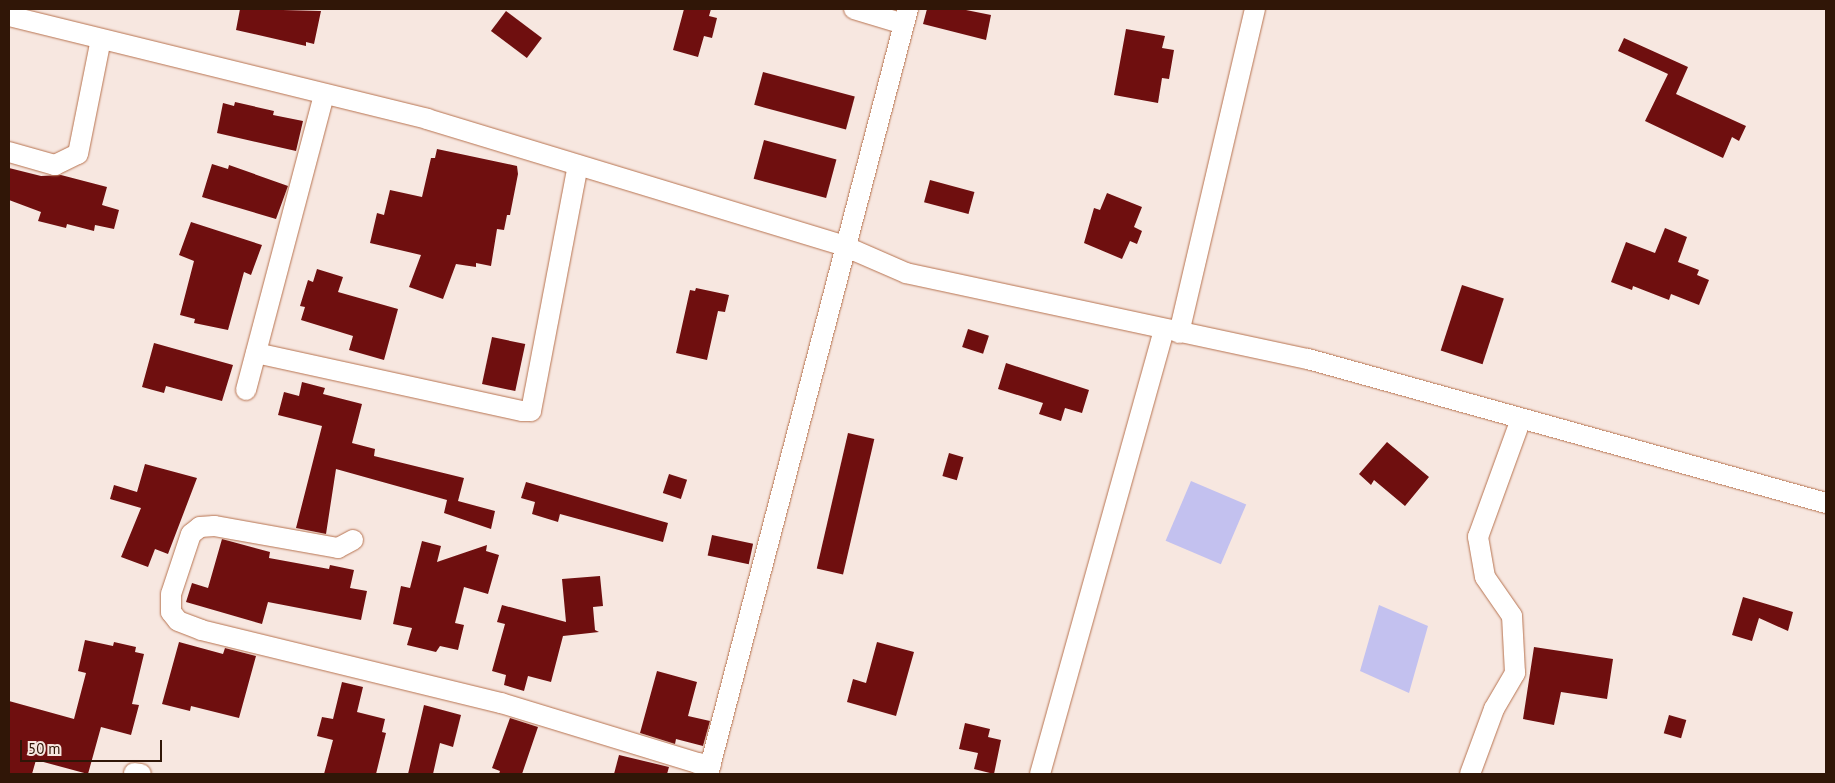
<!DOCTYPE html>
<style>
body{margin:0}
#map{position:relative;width:1835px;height:783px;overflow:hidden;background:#f7e7e0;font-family:"PT Sans",sans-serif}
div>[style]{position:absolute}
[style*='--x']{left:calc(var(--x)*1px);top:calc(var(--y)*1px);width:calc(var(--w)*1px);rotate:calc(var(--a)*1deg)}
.water>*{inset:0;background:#c3c1ef;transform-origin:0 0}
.building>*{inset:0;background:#6f0f0f;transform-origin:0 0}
.roads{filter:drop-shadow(0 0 1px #b77350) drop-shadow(0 0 1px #b77350)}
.minor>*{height:20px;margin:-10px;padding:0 10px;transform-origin:10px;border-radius:10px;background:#fff}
span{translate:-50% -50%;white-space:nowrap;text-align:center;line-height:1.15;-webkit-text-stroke:5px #f7e7e0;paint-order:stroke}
.frame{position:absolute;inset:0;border:10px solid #301607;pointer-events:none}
.scale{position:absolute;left:20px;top:740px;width:142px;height:22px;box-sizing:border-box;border:2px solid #301607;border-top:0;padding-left:6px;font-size:15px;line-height:18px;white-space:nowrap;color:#301607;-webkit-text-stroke:4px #f7e7e0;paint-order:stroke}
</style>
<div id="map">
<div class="water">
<div style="left:1191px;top:481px;width:60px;height:65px;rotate:23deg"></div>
<div style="clip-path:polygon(1379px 605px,1428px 626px,1409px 693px,1360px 671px)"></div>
</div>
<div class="building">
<div style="clip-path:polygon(240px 9px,321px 11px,314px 44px,306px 42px,306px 46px,236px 30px)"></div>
<div style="clip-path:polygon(684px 9px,711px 9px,709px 16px,717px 18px,712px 38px,704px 36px,698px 57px,673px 50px)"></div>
<div style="clip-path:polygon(927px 9px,961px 9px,991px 15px,986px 40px,923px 24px)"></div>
<div style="left:506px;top:11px;width:45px;height:25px;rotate:37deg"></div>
<div style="clip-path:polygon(1126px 29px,1165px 36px,1162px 48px,1174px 50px,1169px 79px,1162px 78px,1158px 103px,1114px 95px)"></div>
<div style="clip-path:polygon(1624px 38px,1688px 67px,1676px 94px,1746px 126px,1739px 141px,1732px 137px,1723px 158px,1645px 121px,1668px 74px,1618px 51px)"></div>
<div style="left:763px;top:72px;width:95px;height:34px;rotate:15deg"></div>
<div style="clip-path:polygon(235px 102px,274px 111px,273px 115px,303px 121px,296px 151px,217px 133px,223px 103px,234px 106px)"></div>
<div style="left:764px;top:140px;width:75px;height:40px;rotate:15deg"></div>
<div style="clip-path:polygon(437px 149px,517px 166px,518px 174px,510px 215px,507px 215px,504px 230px,497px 229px,491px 266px,476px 263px,476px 267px,456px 264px,443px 299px,409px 287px,421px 255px,370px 243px,377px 213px,384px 215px,390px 190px,422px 197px,431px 158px,435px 158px)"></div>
<div style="clip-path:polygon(212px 164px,228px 169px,229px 165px,288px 186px,276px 219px,202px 197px)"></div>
<div style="clip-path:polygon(9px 168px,41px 176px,61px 175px,107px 187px,102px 205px,119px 210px,114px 229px,95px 225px,94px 231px,67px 224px,66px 228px,38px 221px,41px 212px,9px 200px)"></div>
<div style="left:930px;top:180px;width:46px;height:23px;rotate:15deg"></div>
<div style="clip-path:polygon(1107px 193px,1142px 207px,1134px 227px,1142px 231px,1137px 244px,1130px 241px,1122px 259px,1084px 243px,1094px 208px,1100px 210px)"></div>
<div style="clip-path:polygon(191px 222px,262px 245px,251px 275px,244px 272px,228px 330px,194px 323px,195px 319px,180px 315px,194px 261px,179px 255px)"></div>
<div style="clip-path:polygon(1665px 228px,1687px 237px,1678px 262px,1699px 270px,1697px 275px,1709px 280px,1699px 305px,1671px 294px,1669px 300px,1633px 286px,1632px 290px,1611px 282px,1626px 242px,1655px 253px)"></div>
<div style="clip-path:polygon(317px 269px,343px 277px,338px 292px,398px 309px,384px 360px,349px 350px,353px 336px,301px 320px,305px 307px,300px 306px,308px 280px,313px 282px)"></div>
<div style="left:1462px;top:285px;width:44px;height:69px;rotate:18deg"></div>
<div style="clip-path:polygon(696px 288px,729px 295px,725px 312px,718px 311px,707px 360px,676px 353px,690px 290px,695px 291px)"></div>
<div style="left:968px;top:329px;width:22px;height:19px;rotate:18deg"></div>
<div style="left:492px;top:337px;width:34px;height:48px;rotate:12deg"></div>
<div style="clip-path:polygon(154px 343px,233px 365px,222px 401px,166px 386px,164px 393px,142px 387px)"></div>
<div style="clip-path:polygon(1006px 363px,1089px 390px,1082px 413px,1065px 408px,1061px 421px,1039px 414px,1043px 403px,998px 389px)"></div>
<div style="clip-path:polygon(302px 382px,325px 388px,323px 394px,362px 404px,352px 443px,375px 449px,374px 456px,464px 478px,458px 501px,495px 511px,491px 529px,444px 513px,447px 500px,336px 469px,326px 534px,296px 528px,322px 426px,278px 415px,284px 392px,299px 396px)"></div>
<div style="left:848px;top:433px;width:27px;height:139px;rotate:13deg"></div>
<div style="clip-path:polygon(1387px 442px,1429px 477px,1405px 506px,1374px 480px,1371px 485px,1359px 474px)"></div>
<div style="left:949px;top:453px;width:15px;height:24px;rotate:16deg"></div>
<div style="clip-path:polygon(145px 464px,197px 478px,168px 554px,155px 549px,148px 567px,121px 557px,141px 508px,110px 499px,114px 485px,137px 492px)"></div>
<div style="left:669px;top:474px;width:19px;height:20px;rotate:18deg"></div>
<div style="clip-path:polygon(526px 482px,668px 523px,663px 542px,560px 514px,558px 522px,532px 514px,535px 502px,521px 498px)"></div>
<div style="left:712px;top:535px;width:42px;height:21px;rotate:12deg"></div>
<div style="clip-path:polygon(222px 539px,270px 552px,269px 558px,329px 569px,330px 565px,354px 570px,350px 588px,367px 591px,361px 620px,268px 602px,262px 624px,186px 602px,192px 583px,208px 588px)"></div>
<div style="clip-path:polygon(422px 541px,441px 546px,437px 562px,487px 545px,486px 551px,499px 555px,488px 594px,464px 587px,455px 623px,464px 625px,458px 650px,440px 646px,436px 652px,407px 645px,412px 628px,393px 624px,401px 586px,410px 588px)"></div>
<div style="clip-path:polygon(600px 576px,603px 606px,593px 607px,595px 630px,599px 632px,563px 636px,551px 682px,528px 676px,524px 691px,504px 685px,506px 675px,492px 671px,505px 624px,497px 622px,502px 605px,566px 622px,562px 579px)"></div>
<div style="clip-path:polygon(1743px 597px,1793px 612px,1788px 631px,1759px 618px,1752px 641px,1732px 635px)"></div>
<div style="clip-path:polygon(85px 640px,113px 646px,114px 642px,136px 647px,135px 652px,144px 654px,132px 704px,139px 705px,131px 735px,101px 727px,88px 774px,36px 760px,32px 774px,9px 774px,9px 701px,74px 719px,86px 673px,78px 671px)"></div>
<div style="clip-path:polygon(179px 642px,223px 654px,225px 648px,256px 656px,239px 718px,191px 706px,190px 711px,162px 704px)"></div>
<div style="clip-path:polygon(877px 642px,914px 652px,896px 716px,847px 702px,853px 679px,866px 683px)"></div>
<div style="clip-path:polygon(1534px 647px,1613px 659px,1607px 699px,1561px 692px,1554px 725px,1523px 719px)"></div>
<div style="clip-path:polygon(657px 671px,697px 682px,688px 716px,710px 721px,703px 746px,676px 739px,675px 744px,640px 733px)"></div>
<div style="clip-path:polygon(342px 682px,363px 687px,357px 712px,385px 719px,382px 732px,386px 733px,376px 774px,324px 774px,333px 740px,317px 736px,322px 717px,333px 719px)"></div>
<div style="clip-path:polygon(424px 705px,461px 715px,453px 747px,440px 743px,433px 774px,408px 774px)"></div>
<div style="left:1669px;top:715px;width:18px;height:19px;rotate:16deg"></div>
<div style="clip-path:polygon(510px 718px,538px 727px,522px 774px,499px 774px,500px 771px,492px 768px)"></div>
<div style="clip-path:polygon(965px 723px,990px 729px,988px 737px,1001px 740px,994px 774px,974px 769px,978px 753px,959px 749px)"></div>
<div style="clip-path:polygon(619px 755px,669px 767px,667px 774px,614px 774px)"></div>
</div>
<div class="roads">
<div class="minor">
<div style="--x:854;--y:9;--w:52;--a:16.7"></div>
<div style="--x:9;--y:16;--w:431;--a:13.8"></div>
<div style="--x:427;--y:119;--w:436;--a:16.9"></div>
<div style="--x:844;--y:246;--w:68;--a:23.5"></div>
<div style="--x:906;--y:273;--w:411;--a:12.1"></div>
<div style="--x:1308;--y:359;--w:538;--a:15.54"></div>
<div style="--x:9;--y:152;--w:48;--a:15.8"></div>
<div style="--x:55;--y:165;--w:25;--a:-26"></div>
<div style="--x:78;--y:154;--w:117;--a:-78.7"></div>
<div style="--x:1179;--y:333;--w:333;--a:-76.8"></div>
<div style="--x:256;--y:353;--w:272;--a:12.3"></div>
<div style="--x:522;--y:411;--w:9;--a:0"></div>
<div style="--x:531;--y:411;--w:250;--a:-79.2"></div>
<div style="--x:246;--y:390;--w:305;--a:-75.2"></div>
<div style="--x:353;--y:540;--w:17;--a:152"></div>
<div style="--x:338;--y:548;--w:126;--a:-169.9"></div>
<div style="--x:214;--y:526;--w:14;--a:176"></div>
<div style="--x:200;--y:527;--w:11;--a:142"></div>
<div style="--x:191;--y:534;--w:63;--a:108.4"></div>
<div style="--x:171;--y:594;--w:18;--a:90"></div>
<div style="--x:171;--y:612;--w:11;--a:52"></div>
<div style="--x:178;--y:621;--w:25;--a:21"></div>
<div style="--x:201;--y:630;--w:309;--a:13.7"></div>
<div style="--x:501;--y:703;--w:205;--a:17"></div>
<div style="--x:697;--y:763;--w:14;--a:8"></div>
<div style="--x:134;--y:773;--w:7;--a:8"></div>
<div style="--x:708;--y:774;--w:791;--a:-75.35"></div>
<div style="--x:1040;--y:774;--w:461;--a:-74.4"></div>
<div style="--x:1470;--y:774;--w:69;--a:-69.7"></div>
<div style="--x:1494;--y:709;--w:42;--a:-59.7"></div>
<div style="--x:1515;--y:673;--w:57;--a:-93"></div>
<div style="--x:1512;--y:616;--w:47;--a:-124.7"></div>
<div style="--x:1485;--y:577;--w:41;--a:-99.9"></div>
<div style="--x:1478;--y:537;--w:126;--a:-70"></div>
</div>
</div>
<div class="frame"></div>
<div class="scale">50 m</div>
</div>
